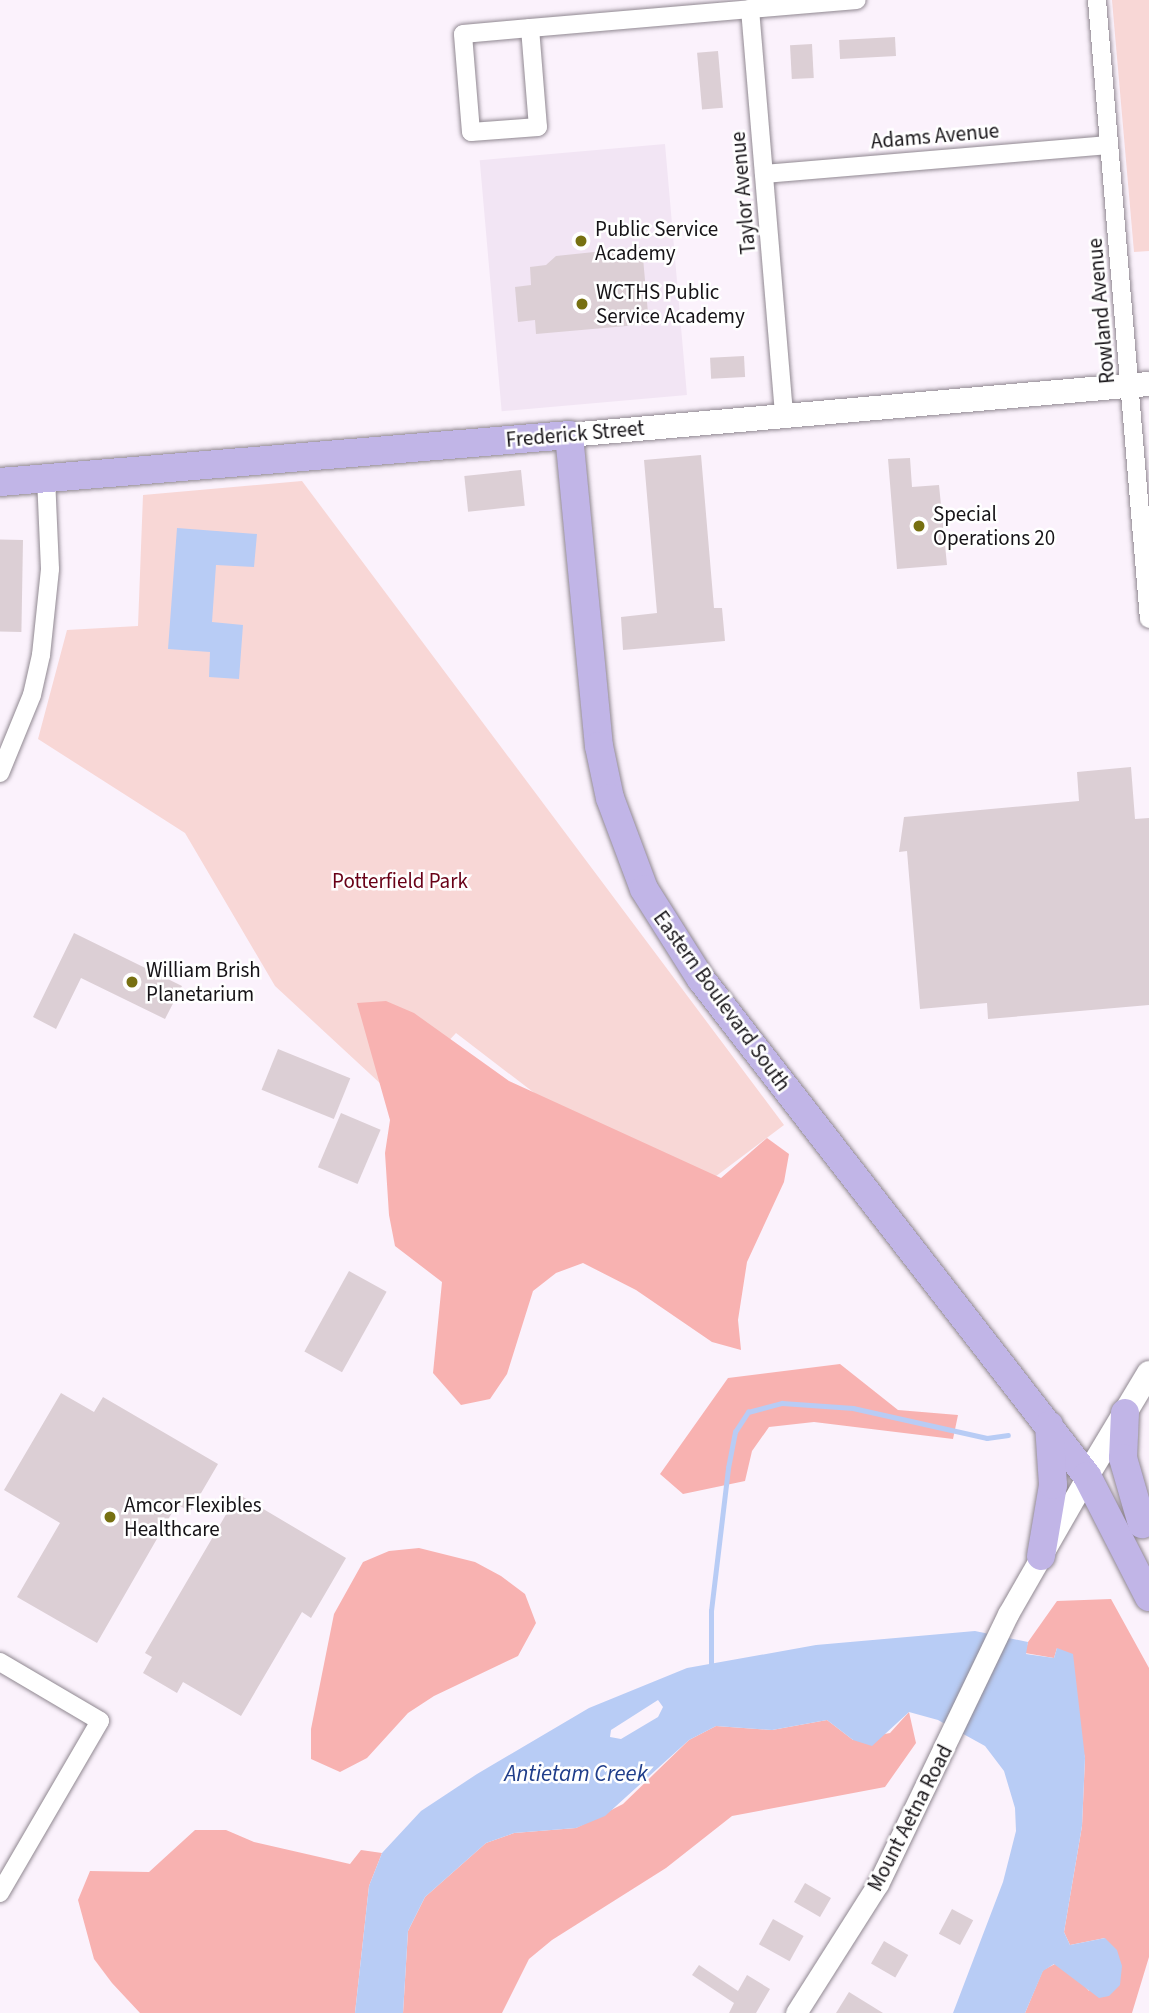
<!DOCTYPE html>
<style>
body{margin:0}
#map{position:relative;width:1149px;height:2013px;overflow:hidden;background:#fbf2fc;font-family:"Source Sans 3",sans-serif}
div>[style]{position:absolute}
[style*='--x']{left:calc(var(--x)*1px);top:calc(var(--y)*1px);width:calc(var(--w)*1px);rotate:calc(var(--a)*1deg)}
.built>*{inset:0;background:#f2e5f4;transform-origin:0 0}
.green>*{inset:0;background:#f8d7d6}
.forest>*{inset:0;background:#f8b2b1}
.water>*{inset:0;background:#b8ccf5}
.stream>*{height:4.5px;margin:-2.25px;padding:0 2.25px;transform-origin:2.25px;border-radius:2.25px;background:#b8ccf5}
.building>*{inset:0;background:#dccfd5;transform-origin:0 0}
.roads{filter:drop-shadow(0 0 2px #908891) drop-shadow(0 0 2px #908891)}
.minor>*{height:18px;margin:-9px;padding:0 9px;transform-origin:9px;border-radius:9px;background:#fff}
.tertiary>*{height:21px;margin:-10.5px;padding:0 10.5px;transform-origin:10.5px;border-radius:10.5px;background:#fff}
.secondary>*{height:24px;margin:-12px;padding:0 12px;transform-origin:12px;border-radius:12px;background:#fff}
.primary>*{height:28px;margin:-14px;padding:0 14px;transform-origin:14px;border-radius:14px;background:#c1b5e7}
.dots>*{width:19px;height:19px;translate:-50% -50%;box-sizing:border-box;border:4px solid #fff;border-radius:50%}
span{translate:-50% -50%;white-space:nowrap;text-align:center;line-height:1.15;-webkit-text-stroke:5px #fff;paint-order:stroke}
.street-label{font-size:21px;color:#161317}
.poi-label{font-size:21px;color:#161317}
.left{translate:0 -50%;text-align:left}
.park-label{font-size:21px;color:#690017}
.water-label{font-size:23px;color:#1f3d8a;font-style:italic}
</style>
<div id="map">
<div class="built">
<div style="left:665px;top:144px;width:252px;height:186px;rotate:85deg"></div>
</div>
<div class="green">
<div style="clip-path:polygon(1112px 0,1149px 0,1149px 251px,1134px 252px)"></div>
<div style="clip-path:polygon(302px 481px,784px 1125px,679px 1204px,456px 1033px,396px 1098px,275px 986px,185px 833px,38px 739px,67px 630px,138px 626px,143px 495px)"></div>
</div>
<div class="forest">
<div style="clip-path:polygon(386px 1001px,414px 1013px,509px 1081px,721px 1178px,767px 1138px,789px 1154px,784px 1182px,747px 1262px,738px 1320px,741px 1350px,712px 1342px,636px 1290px,583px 1263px,556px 1273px,533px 1291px,507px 1374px,490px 1399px,461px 1405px,433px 1373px,442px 1282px,395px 1246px,389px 1215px,385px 1153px,390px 1120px,357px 1003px)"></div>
<div style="clip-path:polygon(840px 1364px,898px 1410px,958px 1415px,953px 1439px,814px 1422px,769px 1427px,752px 1451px,745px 1481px,683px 1494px,660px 1474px,728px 1378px)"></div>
<div style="clip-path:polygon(419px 1548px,475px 1562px,501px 1576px,525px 1594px,536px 1623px,518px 1656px,434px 1696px,408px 1713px,367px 1758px,340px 1772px,311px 1759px,311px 1729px,334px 1614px,363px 1562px,389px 1551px)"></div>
<div style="clip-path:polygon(1111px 1599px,1149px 1668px,1149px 1957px,1132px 2013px,1025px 2013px,1043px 1970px,1055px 1964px,1073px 1973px,1089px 1991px,1105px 1938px,1070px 1945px,1064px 1932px,1082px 1826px,1085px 1758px,1057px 1648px,1054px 1658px,1025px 1653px,1028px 1642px,1057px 1601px)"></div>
<div style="clip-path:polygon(909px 1712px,916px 1743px,885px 1787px,732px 1816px,666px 1868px,552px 1940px,529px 1959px,502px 2013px,403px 2013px,408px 1931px,425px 1897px,486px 1843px,514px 1833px,576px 1828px,623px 1804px,689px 1740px,716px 1726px,772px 1730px,827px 1720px,853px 1740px,890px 1733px)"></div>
<div style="clip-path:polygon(195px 1830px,226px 1830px,254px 1842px,350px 1864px,361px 1850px,382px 1853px,369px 1886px,355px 2013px,140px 2013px,112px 1983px,94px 1959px,78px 1900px,90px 1871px,149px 1872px)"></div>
</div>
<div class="water">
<div style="clip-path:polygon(177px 528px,257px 534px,254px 567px,216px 565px,212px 622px,243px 625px,239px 679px,209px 677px,210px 652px,168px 649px)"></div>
<div style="clip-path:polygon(evenodd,975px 1631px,1028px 1642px,1026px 1654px,1054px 1658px,1057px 1648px,1073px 1654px,1085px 1758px,1082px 1826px,1064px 1932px,1070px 1945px,1105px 1938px,1117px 1950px,1122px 1966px,1120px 1985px,1109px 1996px,1099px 1998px,1054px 1964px,1043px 1971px,1025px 2013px,953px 2013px,1003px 1882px,1016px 1831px,1015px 1808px,1004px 1771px,985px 1746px,938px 1720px,909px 1712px,872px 1746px,853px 1740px,827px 1720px,772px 1730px,716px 1726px,689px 1740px,605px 1816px,576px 1828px,514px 1833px,486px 1843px,425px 1897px,408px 1931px,403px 2013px,355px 2013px,369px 1886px,382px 1853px,421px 1811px,477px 1774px,589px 1708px,687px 1668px,816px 1645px,975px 1631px,658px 1700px,663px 1707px,658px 1717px,621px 1739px,610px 1737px,611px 1730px,658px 1700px)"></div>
</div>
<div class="stream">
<div style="--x:711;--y:1669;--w:58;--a:-90"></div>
<div style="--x:711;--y:1611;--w:144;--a:-83.2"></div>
<div style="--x:728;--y:1468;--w:37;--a:-79"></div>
<div style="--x:735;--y:1432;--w:24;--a:-57"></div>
<div style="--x:748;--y:1412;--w:35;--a:-15"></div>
<div style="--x:782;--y:1403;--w:71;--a:4"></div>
<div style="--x:853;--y:1408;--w:137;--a:12.6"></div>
<div style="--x:987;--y:1438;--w:21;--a:-8"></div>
</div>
<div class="building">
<div style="left:895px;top:37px;width:19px;height:56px;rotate:87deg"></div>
<div style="left:812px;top:44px;width:34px;height:22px;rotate:87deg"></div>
<div style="left:718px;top:51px;width:57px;height:21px;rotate:85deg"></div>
<div style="clip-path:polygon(642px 247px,649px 324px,536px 334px,535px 320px,518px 322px,515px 287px,531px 285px,530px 267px,546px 265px,556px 256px)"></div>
<div style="left:744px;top:356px;width:21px;height:34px;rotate:87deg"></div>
<div style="clip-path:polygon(701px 455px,714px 608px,722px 608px,725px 641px,623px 650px,621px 617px,657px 613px,644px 460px)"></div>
<div style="clip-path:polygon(910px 458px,912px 487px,939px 485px,947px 565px,897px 569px,888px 459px)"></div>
<div style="left:521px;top:470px;width:36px;height:57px;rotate:84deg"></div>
<div style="left:23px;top:540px;width:92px;height:23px;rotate:91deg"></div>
<div style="clip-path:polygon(1131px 767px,1135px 819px,1149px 818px,1149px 1005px,988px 1019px,987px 1003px,920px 1009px,907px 851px,899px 852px,904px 817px,1079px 801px,1077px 772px)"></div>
<div style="clip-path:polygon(74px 933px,182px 986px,165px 1019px,81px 978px,56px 1029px,33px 1017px)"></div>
<div style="left:278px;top:1049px;width:78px;height:44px;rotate:22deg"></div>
<div style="left:341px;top:1113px;width:43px;height:59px;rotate:23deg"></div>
<div style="left:349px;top:1271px;width:43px;height:92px;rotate:29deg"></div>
<div style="clip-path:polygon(61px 1393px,94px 1412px,103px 1397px,218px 1464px,190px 1512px,177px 1504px,97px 1643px,17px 1597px,60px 1523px,4px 1490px)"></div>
<div style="clip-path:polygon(238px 1494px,346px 1558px,311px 1618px,302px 1612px,241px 1716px,183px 1682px,177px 1693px,143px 1673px,152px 1657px,145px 1653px)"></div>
<div style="left:805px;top:1883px;width:30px;height:22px;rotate:30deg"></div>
<div style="left:952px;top:1909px;width:24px;height:28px;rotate:28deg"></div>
<div style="left:773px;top:1919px;width:35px;height:29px;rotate:29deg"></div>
<div style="left:884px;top:1941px;width:28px;height:26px;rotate:30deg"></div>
<div style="clip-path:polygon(699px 1965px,738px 1991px,747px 1975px,770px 1989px,756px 2013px,729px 2013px,734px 2003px,692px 1975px)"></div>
<div style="clip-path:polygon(849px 1992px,883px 2013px,836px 2013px)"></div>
</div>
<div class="roads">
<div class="minor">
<div style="--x:1097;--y:0;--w:621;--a:85.2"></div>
<div style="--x:750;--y:9;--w:407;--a:85.2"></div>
<div style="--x:530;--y:28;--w:99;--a:85.4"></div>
<div style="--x:538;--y:127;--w:67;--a:175.7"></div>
<div style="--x:471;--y:132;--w:98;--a:-94.7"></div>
<div style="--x:463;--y:34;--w:67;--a:-5.1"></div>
<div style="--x:530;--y:28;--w:221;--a:-4.9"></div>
<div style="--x:750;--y:9;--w:107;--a:-4.8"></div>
<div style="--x:764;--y:174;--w:346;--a:-4.8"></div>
<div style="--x:0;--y:773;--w:84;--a:-67.7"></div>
<div style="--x:32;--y:695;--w:41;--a:-77.3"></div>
<div style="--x:41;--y:655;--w:86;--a:-84"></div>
<div style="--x:50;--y:569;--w:91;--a:-92.5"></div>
<div style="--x:0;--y:1662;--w:116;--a:30.5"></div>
<div style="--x:100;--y:1721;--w:199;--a:120.2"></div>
</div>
<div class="tertiary">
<div style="--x:796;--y:2013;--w:153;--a:-57.6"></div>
<div style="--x:878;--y:1884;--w:300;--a:-64.3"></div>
<div style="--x:1008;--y:1614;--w:159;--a:-60.2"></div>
</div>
<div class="secondary">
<div style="--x:569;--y:435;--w:582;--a:-5.03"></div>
<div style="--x:1087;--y:1476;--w:120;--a:-59"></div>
</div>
<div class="primary">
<div style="--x:0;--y:482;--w:571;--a:-4.72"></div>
<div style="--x:569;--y:435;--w:312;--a:84.5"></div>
<div style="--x:599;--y:746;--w:53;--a:78.1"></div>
<div style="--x:610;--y:798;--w:97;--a:69.5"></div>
<div style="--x:644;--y:889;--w:107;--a:57.7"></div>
<div style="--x:701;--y:979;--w:629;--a:52.16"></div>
<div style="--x:1087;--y:1476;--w:136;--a:62.9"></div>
<div style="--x:1125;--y:1413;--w:45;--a:92.5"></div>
<div style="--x:1123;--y:1458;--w:69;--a:73.9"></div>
<div style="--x:1041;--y:1556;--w:72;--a:-80.4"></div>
<div style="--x:1053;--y:1485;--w:60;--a:-93.8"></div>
</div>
</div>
<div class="dots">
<div style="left:581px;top:241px;background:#777011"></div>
<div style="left:582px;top:304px;background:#777011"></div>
<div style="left:919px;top:526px;background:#777011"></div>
<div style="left:132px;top:982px;background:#777011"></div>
<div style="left:110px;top:1517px;background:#777011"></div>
</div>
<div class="street-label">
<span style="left:935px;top:136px;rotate:-5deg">Adams Avenue</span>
<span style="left:743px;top:193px;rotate:-95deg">Taylor Avenue</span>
<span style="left:1101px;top:311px;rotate:-95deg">Rowland Avenue</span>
<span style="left:575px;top:434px;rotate:-5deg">Frederick Street</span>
<span style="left:722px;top:1001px;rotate:54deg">Eastern Boulevard South</span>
<span style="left:910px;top:1818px;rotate:-63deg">Mount Aetna Road</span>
</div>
<div class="poi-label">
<span class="left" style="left:595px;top:241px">Public Service<br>Academy</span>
<span class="left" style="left:596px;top:304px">WCTHS Public<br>Service Academy</span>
<span class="left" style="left:933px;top:526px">Special<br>Operations 20</span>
<span class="left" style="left:146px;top:982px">William Brish<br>Planetarium</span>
<span class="left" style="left:124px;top:1517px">Amcor Flexibles<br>Healthcare</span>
</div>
<div class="park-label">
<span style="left:400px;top:881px">Potterfield Park</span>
</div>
<div class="water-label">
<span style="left:576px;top:1774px">Antietam Creek</span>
</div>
</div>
